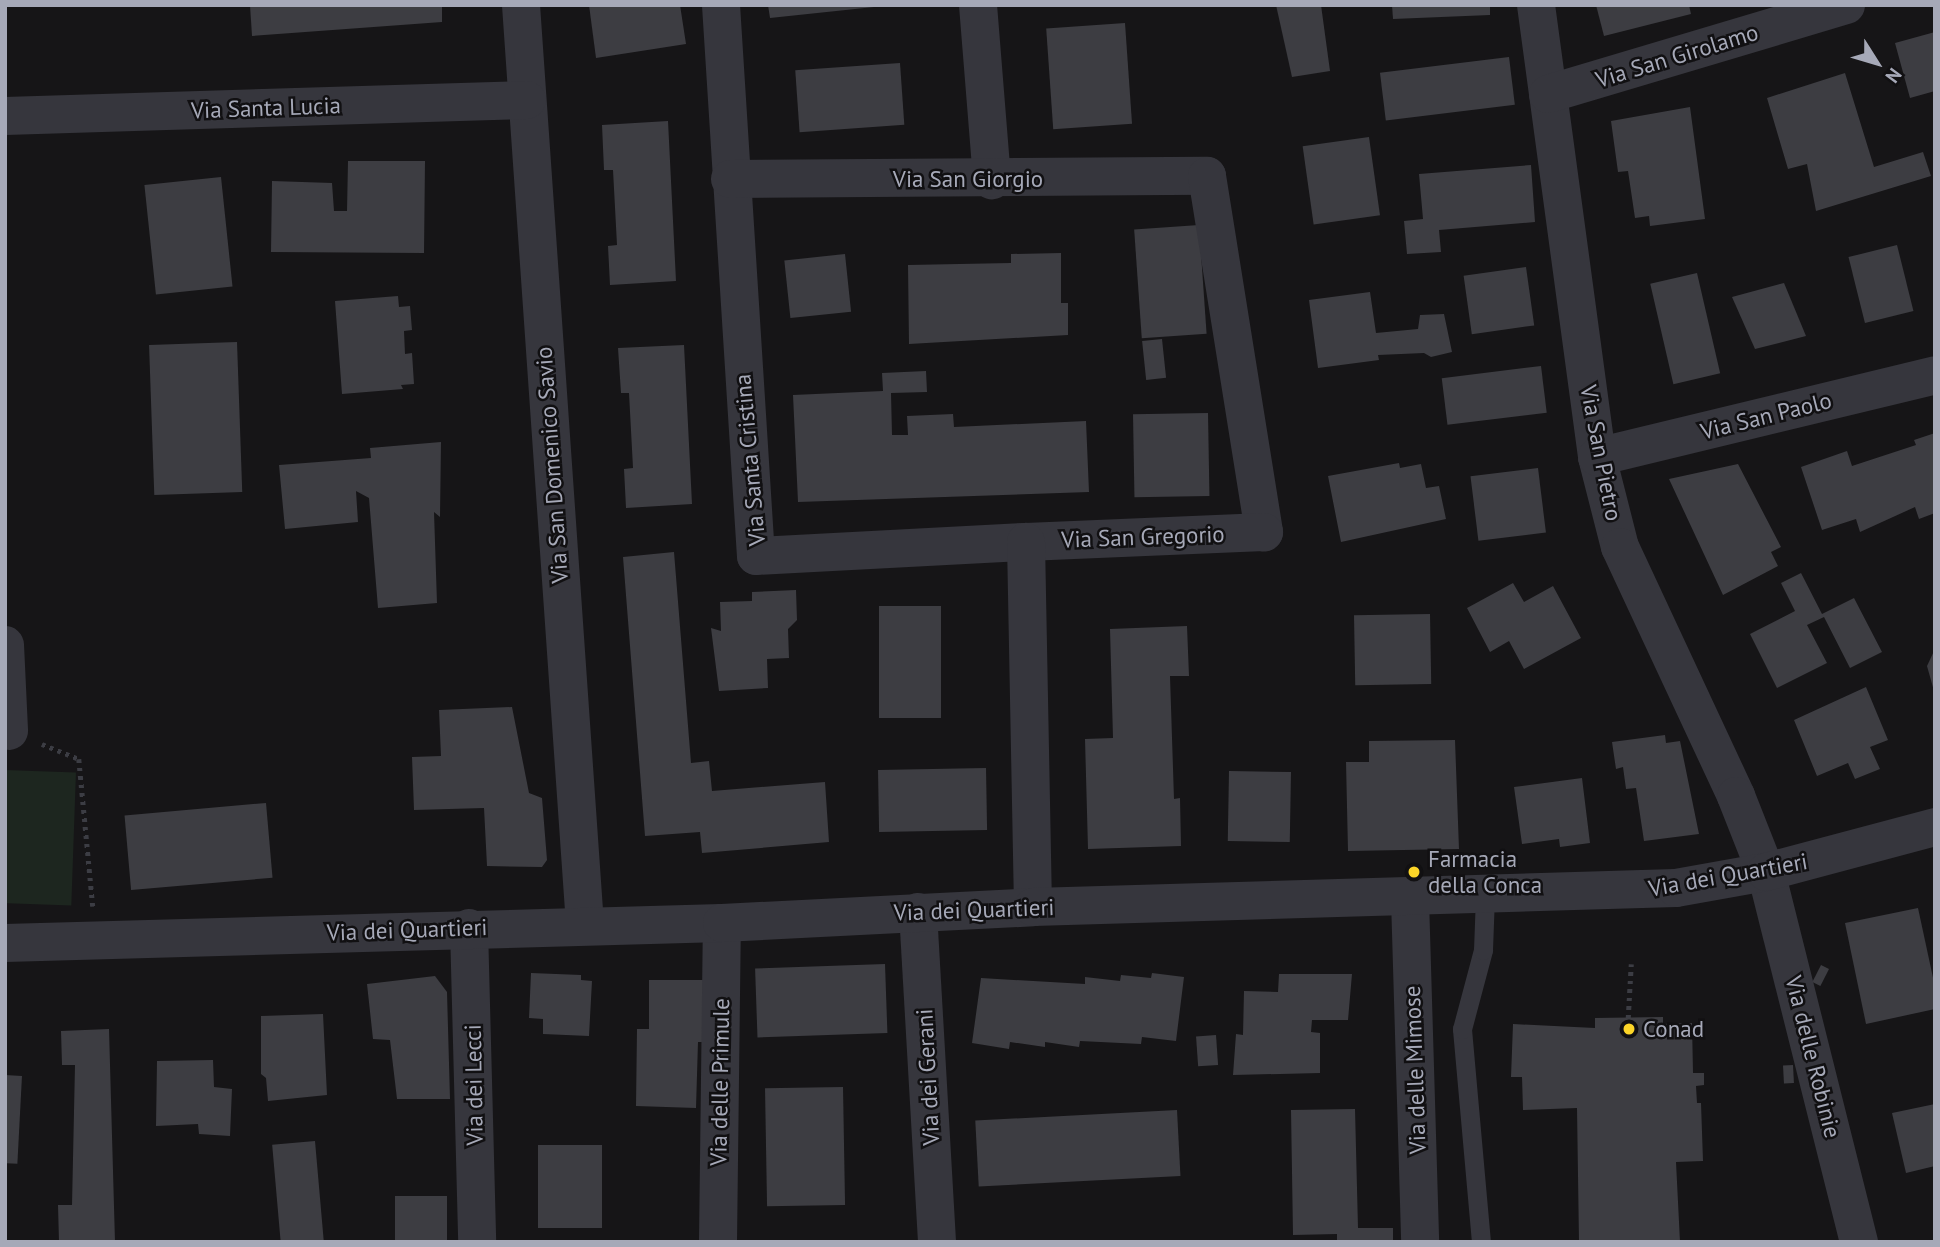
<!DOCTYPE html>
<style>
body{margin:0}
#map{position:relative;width:1940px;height:1247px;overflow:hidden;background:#161517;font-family:"PT Sans",sans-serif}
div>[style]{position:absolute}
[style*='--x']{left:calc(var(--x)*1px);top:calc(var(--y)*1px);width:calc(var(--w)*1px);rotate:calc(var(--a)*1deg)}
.green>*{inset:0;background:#1d261f;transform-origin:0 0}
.building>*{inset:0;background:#3d3d42;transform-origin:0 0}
.path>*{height:4.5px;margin-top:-2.25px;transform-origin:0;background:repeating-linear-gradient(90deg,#3c3d44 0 3.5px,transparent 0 8.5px)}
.service>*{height:19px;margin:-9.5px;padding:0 9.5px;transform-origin:9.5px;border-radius:9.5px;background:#36363d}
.minor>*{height:38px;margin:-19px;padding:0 19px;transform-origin:19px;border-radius:19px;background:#36363d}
.tertiary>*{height:38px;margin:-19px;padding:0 19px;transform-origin:19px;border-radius:19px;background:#36363d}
.dots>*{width:19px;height:19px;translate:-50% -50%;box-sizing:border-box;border:4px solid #111012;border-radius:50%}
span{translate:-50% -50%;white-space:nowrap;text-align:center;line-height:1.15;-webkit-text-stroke:5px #111012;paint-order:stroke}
.street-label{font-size:23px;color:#a6a9b8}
.poi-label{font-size:23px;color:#a6a9b8}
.left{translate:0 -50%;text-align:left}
.frame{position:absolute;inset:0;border:7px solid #a6a9b8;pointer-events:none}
.north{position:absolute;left:1842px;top:28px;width:70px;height:70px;-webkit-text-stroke:5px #111012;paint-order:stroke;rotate:127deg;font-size:19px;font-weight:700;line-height:28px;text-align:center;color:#a6a9b8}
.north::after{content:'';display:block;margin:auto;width:24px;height:32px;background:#a6a9b8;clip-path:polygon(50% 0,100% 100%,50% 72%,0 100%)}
</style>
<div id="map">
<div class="green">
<div style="left:5px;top:770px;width:71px;height:133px;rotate:2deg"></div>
</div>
<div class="building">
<div style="clip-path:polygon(250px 5px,442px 5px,442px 22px,252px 36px)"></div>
<div style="clip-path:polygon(589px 5px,680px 5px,686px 44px,596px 58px)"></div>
<div style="clip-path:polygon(768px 5px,874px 5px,874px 7px,770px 18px)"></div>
<div style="clip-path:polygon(1276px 5px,1321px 5px,1330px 71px,1292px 77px)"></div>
<div style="clip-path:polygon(1392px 5px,1490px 5px,1490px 15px,1393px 19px)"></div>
<div style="clip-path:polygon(1596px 5px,1689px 5px,1691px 14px,1604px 36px)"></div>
<div style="left:1125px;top:23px;width:101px;height:79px;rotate:86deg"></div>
<div style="clip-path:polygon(1935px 32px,1935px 91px,1910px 98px,1895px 43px)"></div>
<div style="left:1509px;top:57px;width:48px;height:130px;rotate:83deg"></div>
<div style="left:900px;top:63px;width:62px;height:105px;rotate:86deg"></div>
<div style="clip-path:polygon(1845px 73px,1874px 167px,1923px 152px,1931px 176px,1816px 211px,1807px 164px,1788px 169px,1767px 98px)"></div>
<div style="clip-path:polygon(1690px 107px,1705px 219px,1650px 226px,1649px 216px,1635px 218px,1628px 171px,1618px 172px,1611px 121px)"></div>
<div style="clip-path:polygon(668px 121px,676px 281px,610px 285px,608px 246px,617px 245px,613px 170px,604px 170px,602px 125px)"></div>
<div style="left:1369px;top:137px;width:79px;height:67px;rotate:82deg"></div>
<div style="clip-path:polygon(348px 161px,425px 161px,424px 253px,271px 252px,272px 181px,332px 183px,334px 211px,347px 211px)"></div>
<div style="clip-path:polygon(1531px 165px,1535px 222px,1439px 230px,1441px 252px,1407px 254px,1404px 221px,1423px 219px,1419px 174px)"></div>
<div style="left:221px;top:177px;width:110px;height:77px;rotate:84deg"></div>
<div style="left:1199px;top:225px;width:109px;height:65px;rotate:86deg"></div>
<div style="left:1897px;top:245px;width:68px;height:50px;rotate:76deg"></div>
<div style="clip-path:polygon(1061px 253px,1061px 303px,1068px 303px,1068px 335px,909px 344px,908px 265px,1011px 263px,1011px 254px)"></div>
<div style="left:845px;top:254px;width:58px;height:61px;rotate:84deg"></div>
<div style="left:1526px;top:267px;width:59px;height:63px;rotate:82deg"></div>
<div style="left:1697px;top:273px;width:103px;height:48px;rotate:77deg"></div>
<div style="clip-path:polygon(1784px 283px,1806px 336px,1755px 349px,1732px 297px)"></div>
<div style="clip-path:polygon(1370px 292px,1376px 333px,1418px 329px,1420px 315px,1444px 314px,1452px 352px,1431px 357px,1424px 353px,1378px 355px,1379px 360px,1318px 368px,1309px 300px)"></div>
<div style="clip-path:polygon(398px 296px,399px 307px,410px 306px,412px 330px,404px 331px,405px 354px,412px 353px,414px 384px,401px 385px,403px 389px,342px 394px,335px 301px)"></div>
<div style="left:1162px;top:339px;width:39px;height:20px;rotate:84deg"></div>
<div style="left:237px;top:342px;width:150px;height:88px;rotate:88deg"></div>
<div style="clip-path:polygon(684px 345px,692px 504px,626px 508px,624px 469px,633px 468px,629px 393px,621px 393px,618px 348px)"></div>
<div style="left:1541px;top:366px;width:47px;height:100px;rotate:83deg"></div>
<div style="clip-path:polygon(926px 371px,927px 392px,891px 393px,892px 435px,908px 435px,907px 416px,953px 414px,954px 427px,1086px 421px,1089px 492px,798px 502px,793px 395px,883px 391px,882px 373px)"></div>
<div style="left:1208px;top:413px;width:83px;height:75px;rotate:89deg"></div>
<div style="clip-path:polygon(1935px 433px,1935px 513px,1919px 519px,1915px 507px,1860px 532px,1856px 519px,1822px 530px,1801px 467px,1847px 451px,1852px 466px,1916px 445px,1914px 440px)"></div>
<div style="clip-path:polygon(441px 442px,440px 517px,434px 512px,437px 603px,378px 608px,369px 498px,356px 491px,358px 522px,285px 529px,279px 465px,371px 458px,370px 448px)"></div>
<div style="clip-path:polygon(1399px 463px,1400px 468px,1421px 464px,1426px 488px,1439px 486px,1446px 519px,1341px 542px,1328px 476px)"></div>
<div style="clip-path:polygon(1738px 464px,1781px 547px,1771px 552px,1778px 566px,1723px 595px,1669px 479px)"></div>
<div style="left:1538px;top:468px;width:65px;height:68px;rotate:83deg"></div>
<div style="clip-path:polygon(674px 552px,691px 763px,709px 761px,712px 791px,825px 782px,829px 842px,702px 853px,700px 832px,645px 836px,623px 557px)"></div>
<div style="clip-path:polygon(1801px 573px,1822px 614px,1854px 598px,1882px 652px,1850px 668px,1824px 617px,1807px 625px,1827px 663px,1777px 688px,1750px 634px,1795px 611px,1781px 583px)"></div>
<div style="clip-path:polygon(1513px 583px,1524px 602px,1553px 586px,1581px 638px,1524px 669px,1509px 641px,1490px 652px,1467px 608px)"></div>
<div style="clip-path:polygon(796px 590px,797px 620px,788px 629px,789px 658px,767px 659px,768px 688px,719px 691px,711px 628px,721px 631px,720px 602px,752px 601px,752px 592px)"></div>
<div style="left:879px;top:606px;width:62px;height:112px"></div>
<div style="left:1430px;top:614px;width:70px;height:76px;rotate:89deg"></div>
<div style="clip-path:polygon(1187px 626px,1189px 676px,1170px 676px,1174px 799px,1180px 798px,1181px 846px,1088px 849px,1085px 739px,1113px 738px,1110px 629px)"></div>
<div style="clip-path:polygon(1935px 649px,1935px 691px,1934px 691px,1927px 666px)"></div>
<div style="clip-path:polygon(1866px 687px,1888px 740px,1870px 747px,1880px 769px,1855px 779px,1848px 763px,1817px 776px,1794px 720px)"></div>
<div style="clip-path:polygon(512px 707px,529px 793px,542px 798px,547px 860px,542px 867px,487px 866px,484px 808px,414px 810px,412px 757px,441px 756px,439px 710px)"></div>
<div style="clip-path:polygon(1665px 735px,1666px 743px,1680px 741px,1699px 834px,1644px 841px,1636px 788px,1626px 789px,1623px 767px,1616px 769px,1612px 742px)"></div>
<div style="clip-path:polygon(1455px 740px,1459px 849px,1348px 851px,1346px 762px,1369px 762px,1369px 741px)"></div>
<div style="left:986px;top:768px;width:62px;height:108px;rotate:89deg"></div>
<div style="left:1229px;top:771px;width:62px;height:70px;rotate:1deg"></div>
<div style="clip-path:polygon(1582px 778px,1590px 843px,1560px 847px,1559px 839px,1522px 844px,1514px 787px)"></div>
<div style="left:266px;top:803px;width:75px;height:142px;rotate:85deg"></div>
<div style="clip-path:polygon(1918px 908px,1935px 987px,1935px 1009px,1866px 1024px,1845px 923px)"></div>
<div style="left:885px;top:964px;width:69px;height:130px;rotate:88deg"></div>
<div style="left:1821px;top:965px;width:9px;height:19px;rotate:27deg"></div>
<div style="clip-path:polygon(531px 973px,581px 975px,581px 980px,592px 981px,589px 1036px,543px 1034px,543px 1019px,529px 1018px)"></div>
<div style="clip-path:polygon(1152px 973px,1184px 977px,1176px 1041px,1142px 1037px,1141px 1044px,1080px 1041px,1079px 1047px,1045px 1042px,1045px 1047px,1010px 1042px,1009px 1049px,972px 1043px,981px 978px,1085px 984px,1085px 977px,1120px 981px,1121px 975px,1151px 978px)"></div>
<div style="clip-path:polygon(1279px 974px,1352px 974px,1348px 1020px,1312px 1020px,1311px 1032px,1320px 1033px,1320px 1073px,1233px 1075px,1236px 1034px,1243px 1035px,1244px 991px,1278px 992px)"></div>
<div style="clip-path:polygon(435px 976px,447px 992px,450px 1099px,397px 1099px,390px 1040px,373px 1039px,367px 984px)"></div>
<div style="clip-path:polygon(649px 980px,710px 980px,719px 1042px,698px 1042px,696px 1108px,636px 1106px,637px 1029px,649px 1029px)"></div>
<div style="clip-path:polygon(323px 1014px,327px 1095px,268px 1101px,266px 1078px,261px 1074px,261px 1016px)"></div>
<div style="clip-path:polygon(1663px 1017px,1663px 1024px,1692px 1023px,1693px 1073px,1704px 1073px,1704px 1085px,1696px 1086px,1697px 1103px,1701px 1103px,1703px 1161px,1676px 1162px,1680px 1242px,1579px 1242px,1577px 1108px,1523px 1110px,1522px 1077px,1511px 1077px,1513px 1024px,1595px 1028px,1595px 1018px)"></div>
<div style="clip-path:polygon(109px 1029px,115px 1242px,59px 1242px,58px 1205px,72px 1205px,75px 1065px,62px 1065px,61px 1031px)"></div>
<div style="left:1216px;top:1035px;width:30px;height:20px;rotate:86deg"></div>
<div style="clip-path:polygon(213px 1060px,214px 1087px,232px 1089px,230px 1136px,199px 1134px,198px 1124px,156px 1126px,157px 1061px)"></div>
<div style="left:1793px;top:1065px;width:18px;height:10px;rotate:87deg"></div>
<div style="left:5px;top:1075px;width:17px;height:88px;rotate:3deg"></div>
<div style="left:843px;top:1087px;width:118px;height:78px;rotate:89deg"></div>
<div style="clip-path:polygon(1935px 1104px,1935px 1166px,1906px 1173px,1892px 1113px)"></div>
<div style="clip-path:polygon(1355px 1109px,1358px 1228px,1393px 1228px,1393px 1242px,1337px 1242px,1337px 1234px,1293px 1235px,1291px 1110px)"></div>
<div style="left:1177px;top:1110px;width:66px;height:202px;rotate:87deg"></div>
<div style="left:315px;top:1141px;width:101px;height:43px;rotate:85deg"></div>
<div style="left:538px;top:1145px;width:64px;height:83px"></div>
<div style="left:447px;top:1196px;width:46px;height:52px;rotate:90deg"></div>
</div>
<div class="path">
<div style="--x:42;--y:744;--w:40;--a:22"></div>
<div style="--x:79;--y:759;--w:148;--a:84.6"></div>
<div style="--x:1628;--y:1018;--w:54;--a:-86.8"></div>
</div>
<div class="service">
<div style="--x:1481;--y:1242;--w:214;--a:-95.1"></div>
<div style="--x:1462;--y:1029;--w:82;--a:-75.1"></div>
<div style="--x:1483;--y:950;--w:54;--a:-87.9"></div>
</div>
<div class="minor">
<div style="--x:521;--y:5;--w:921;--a:86.02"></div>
<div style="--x:721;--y:5;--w:552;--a:86.37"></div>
<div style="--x:756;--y:556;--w:270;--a:-3"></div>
<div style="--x:978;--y:5;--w:176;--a:85.4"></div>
<div style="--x:1536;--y:5;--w:456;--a:82.3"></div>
<div style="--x:1597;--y:457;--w:93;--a:75.7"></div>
<div style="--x:1620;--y:547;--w:275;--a:65"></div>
<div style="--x:1736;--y:796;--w:82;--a:68.5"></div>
<div style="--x:1766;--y:872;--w:382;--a:75.9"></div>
<div style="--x:1548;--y:94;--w:311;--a:-16.6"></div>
<div style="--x:5;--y:116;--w:522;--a:-1.76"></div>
<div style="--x:730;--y:179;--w:477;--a:-0.4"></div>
<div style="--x:1207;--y:176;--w:361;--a:80.9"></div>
<div style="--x:1264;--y:532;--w:238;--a:177.6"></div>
<div style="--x:1026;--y:542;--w:365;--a:88.9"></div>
<div style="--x:1597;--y:457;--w:348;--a:-13.6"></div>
<div style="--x:5;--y:645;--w:86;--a:87.3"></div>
<div style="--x:1410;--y:899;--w:343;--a:88.3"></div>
<div style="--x:918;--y:912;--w:331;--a:86.7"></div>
<div style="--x:469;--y:928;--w:314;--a:88.5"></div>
<div style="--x:718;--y:1242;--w:319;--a:-89.3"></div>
</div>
<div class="tertiary">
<div style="--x:5;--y:943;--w:717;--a:-1.6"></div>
<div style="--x:722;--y:923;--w:311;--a:-2.9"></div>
<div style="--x:1033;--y:907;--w:643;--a:-1.69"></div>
<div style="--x:1676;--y:888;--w:91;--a:-10.1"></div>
<div style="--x:1766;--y:872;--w:175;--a:-14.9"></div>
</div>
<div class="dots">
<div style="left:1414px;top:872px;background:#fcd528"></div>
<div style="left:1629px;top:1029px;background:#fcd528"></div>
</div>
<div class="street-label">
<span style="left:1677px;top:56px;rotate:-17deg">Via San Girolamo</span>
<span style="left:266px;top:108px;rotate:-2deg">Via Santa Lucia</span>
<span style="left:968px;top:179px">Via San Giorgio</span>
<span style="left:1766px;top:416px;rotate:-14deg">Via San Paolo</span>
<span style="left:1601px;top:453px;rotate:79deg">Via San Pietro</span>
<span style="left:750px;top:460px;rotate:-95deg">Via Santa Cristina</span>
<span style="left:552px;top:465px;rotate:-94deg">Via San Domenico Savio</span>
<span style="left:1143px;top:537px;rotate:-2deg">Via San Gregorio</span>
<span style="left:1728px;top:875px;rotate:-10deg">Via dei Quartieri</span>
<span style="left:974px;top:910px;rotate:-2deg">Via dei Quartieri</span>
<span style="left:407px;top:930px;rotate:-2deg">Via dei Quartieri</span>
<span style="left:1813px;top:1057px;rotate:76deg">Via delle Robinie</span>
<span style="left:1415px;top:1070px;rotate:-92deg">Via delle Mimose</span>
<span style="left:928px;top:1077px;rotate:-93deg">Via dei Gerani</span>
<span style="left:720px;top:1082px;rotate:-89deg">Via delle Primule</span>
<span style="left:474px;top:1085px;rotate:-91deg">Via dei Lecci</span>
</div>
<div class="poi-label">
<span class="left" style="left:1428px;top:872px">Farmacia<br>della Conca</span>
<span class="left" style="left:1643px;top:1029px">Conad</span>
</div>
<div class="frame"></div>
<div class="north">N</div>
</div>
